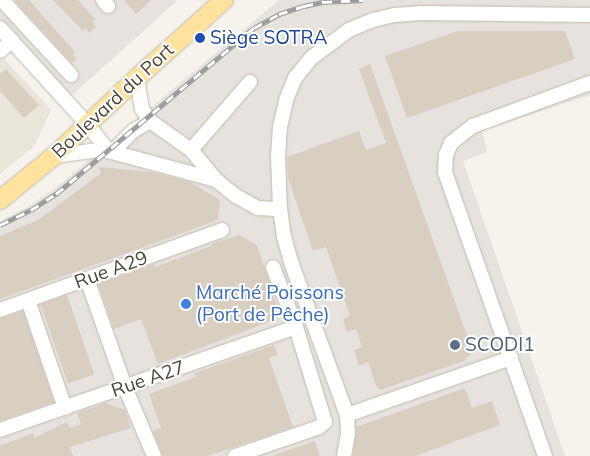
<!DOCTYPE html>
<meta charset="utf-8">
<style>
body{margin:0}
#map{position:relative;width:590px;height:456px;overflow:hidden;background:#f6f3ec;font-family:Mulish,sans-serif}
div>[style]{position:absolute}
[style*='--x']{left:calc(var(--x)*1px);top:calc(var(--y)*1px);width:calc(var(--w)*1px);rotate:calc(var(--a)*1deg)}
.residential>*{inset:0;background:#eae5da}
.industrial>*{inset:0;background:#e6e2dd}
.building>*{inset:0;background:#d8cfc1;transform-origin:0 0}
.roads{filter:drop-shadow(0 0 1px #c2bbae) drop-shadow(0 0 1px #c2bbae)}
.minor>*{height:14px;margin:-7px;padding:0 7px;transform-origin:7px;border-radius:7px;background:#fff}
.major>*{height:18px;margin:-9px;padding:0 9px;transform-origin:9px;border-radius:9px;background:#ffe39c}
.rail>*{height:5px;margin-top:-2.5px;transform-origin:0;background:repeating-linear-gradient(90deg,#fff 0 9px,#9a9a9a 0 18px);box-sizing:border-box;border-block:1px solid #9a9a9a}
.dots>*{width:14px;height:14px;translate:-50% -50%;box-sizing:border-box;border:2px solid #fff;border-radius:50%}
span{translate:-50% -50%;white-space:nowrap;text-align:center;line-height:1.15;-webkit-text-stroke:4px #fff;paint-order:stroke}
.transit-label{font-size:19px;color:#164399}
.left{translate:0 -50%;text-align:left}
.street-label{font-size:19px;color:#4b4439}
.shop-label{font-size:19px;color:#366cbe}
.service-label{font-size:19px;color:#4e5e75}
</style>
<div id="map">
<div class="residential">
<div style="clip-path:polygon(0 54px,51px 110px,35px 145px,0 174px)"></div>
</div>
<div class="industrial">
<div style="clip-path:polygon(0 0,178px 0,70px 97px,0 19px)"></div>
<div style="clip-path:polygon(279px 0,590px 0,590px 95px,482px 131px,487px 152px,463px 161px,565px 456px,0 456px,0 221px,29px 206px,53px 190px)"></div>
</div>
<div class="building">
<div style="clip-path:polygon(14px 0,29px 0,75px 52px,73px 54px,77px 59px,72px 63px)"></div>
<div style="clip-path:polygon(53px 0,78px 0,95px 19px,92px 22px,96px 27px,89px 33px,85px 28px,83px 31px)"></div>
<div style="clip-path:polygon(124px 0,151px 0,136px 14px)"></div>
<div style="clip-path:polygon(458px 31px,565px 31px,575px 59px,407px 118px,385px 56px)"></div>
<div style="clip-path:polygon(370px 64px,471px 347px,471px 354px,464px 361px,380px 390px,376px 385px,368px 362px,359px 366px,354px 350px,362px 347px,356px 329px,347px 332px,343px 319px,350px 316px,326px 247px,313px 251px,288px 178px,287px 157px,359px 131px,366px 150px,386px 143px,359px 69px)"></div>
<div style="clip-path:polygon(6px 69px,39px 105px,24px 118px,0 91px,0 74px)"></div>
<div style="clip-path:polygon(99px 167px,152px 172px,190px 182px,220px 200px,218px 220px,0 299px,0 236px,38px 220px,101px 173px)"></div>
<div style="clip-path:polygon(239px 235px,257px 245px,276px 303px,272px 321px,158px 364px,141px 319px,114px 329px,98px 284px,154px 264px,155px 267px,211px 246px,211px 244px)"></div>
<div style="left:67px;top:295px;width:84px;height:28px;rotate:71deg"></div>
<div style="clip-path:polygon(23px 311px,54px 402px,0 421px,0 319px)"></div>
<div style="clip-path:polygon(274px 345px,278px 355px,269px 358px,293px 427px,207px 456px,163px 456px,153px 431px,161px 428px,149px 394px,196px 377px,195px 373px)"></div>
<div style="clip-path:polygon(465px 388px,472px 408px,492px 401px,500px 425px,415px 456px,353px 456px,356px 427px)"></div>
<div style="clip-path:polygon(106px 403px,125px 410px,131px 428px,70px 447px,73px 456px,0 456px,0 446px,33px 433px,34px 438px,67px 422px,70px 428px,81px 424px,77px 413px)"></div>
<div style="clip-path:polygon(315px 441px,320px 456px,274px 456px,274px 455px)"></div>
</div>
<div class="roads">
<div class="minor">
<div style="--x:2;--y:0;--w:102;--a:47.4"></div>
<div style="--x:103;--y:0;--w:8;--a:50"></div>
<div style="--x:0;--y:28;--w:131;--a:47.8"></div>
<div style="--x:88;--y:125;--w:33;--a:52"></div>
<div style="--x:108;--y:151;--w:112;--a:15"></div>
<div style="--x:0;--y:51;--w:16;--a:-40"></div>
<div style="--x:137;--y:78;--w:31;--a:81"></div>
<div style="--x:142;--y:109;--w:14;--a:56"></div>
<div style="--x:150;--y:121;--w:50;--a:35.3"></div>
<div style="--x:191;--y:150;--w:39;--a:50"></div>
<div style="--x:216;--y:180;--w:26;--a:39"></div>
<div style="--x:236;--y:196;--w:25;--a:29"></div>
<div style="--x:258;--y:208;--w:22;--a:3"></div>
<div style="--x:191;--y:150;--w:90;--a:-49.1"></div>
<div style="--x:112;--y:152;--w:30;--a:-45"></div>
<div style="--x:133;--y:131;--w:20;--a:-30"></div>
<div style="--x:54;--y:156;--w:52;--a:-7.7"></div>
<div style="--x:87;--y:279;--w:114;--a:70.6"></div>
<div style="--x:125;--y:387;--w:75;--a:67.2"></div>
<div style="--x:28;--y:300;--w:114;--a:71.1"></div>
<div style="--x:0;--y:310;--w:236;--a:-19.8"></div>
<div style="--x:347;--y:415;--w:174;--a:-19.2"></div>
<div style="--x:0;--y:430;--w:313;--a:-19.2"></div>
<div style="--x:235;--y:456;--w:89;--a:-19"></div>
<div style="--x:319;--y:427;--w:8;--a:-40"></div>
<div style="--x:325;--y:422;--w:99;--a:-107"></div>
<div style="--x:296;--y:327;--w:64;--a:-111"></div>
<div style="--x:344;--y:456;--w:22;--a:-80"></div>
<div style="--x:348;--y:434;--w:19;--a:-93"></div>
<div style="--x:347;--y:415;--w:160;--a:-110.1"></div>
<div style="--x:292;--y:265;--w:29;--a:-106"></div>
<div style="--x:284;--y:237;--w:28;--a:-98"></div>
<div style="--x:280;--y:209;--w:53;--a:-92.2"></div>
<div style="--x:278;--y:156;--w:29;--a:-86"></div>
<div style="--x:280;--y:127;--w:28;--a:-77"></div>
<div style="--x:286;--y:100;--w:24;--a:-68"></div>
<div style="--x:295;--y:78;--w:26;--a:-51"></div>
<div style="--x:311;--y:58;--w:47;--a:-36.4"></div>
<div style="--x:349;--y:30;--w:26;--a:-23"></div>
<div style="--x:373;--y:20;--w:22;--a:-13"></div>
<div style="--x:394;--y:15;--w:27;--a:-4"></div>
<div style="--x:421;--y:13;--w:169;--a:0.7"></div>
<div style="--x:545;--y:456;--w:301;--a:-109.4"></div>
<div style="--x:445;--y:172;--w:17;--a:-87"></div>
<div style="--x:446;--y:155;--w:13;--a:-67"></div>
<div style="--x:451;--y:143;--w:28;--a:-38"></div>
<div style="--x:473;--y:126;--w:125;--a:-20.2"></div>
</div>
<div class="major">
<div style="--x:0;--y:200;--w:70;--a:-39.2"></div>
<div style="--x:54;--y:156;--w:114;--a:-43.2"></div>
<div style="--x:137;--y:78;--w:117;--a:-41.9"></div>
</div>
</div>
<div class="rail">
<div style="--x:0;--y:225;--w:34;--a:-26"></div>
<div style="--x:31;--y:210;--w:30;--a:-33"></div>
<div style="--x:56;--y:194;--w:258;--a:-40"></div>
<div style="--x:254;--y:28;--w:29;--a:-29"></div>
<div style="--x:279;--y:14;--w:26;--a:-18"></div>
<div style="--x:304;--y:6;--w:19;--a:-12"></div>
<div style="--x:323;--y:2;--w:40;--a:-2.9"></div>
</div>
<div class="dots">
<div style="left:200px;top:38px;background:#1a4fb4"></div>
<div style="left:186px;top:304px;background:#3f7fe0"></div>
<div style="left:455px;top:345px;background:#5c6f8a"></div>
</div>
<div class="transit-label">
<span class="left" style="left:210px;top:38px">Siège SOTRA</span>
</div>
<div class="street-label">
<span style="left:113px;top:101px;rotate:-43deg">Boulevard du Port</span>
<span style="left:111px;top:270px;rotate:-20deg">Rue A29</span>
<span style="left:148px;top:379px;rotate:-19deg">Rue A27</span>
</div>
<div class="shop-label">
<span class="left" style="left:196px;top:304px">Marché Poissons<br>(Port de Pêche)</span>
</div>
<div class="service-label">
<span class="left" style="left:465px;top:345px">SCODI1</span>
</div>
</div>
